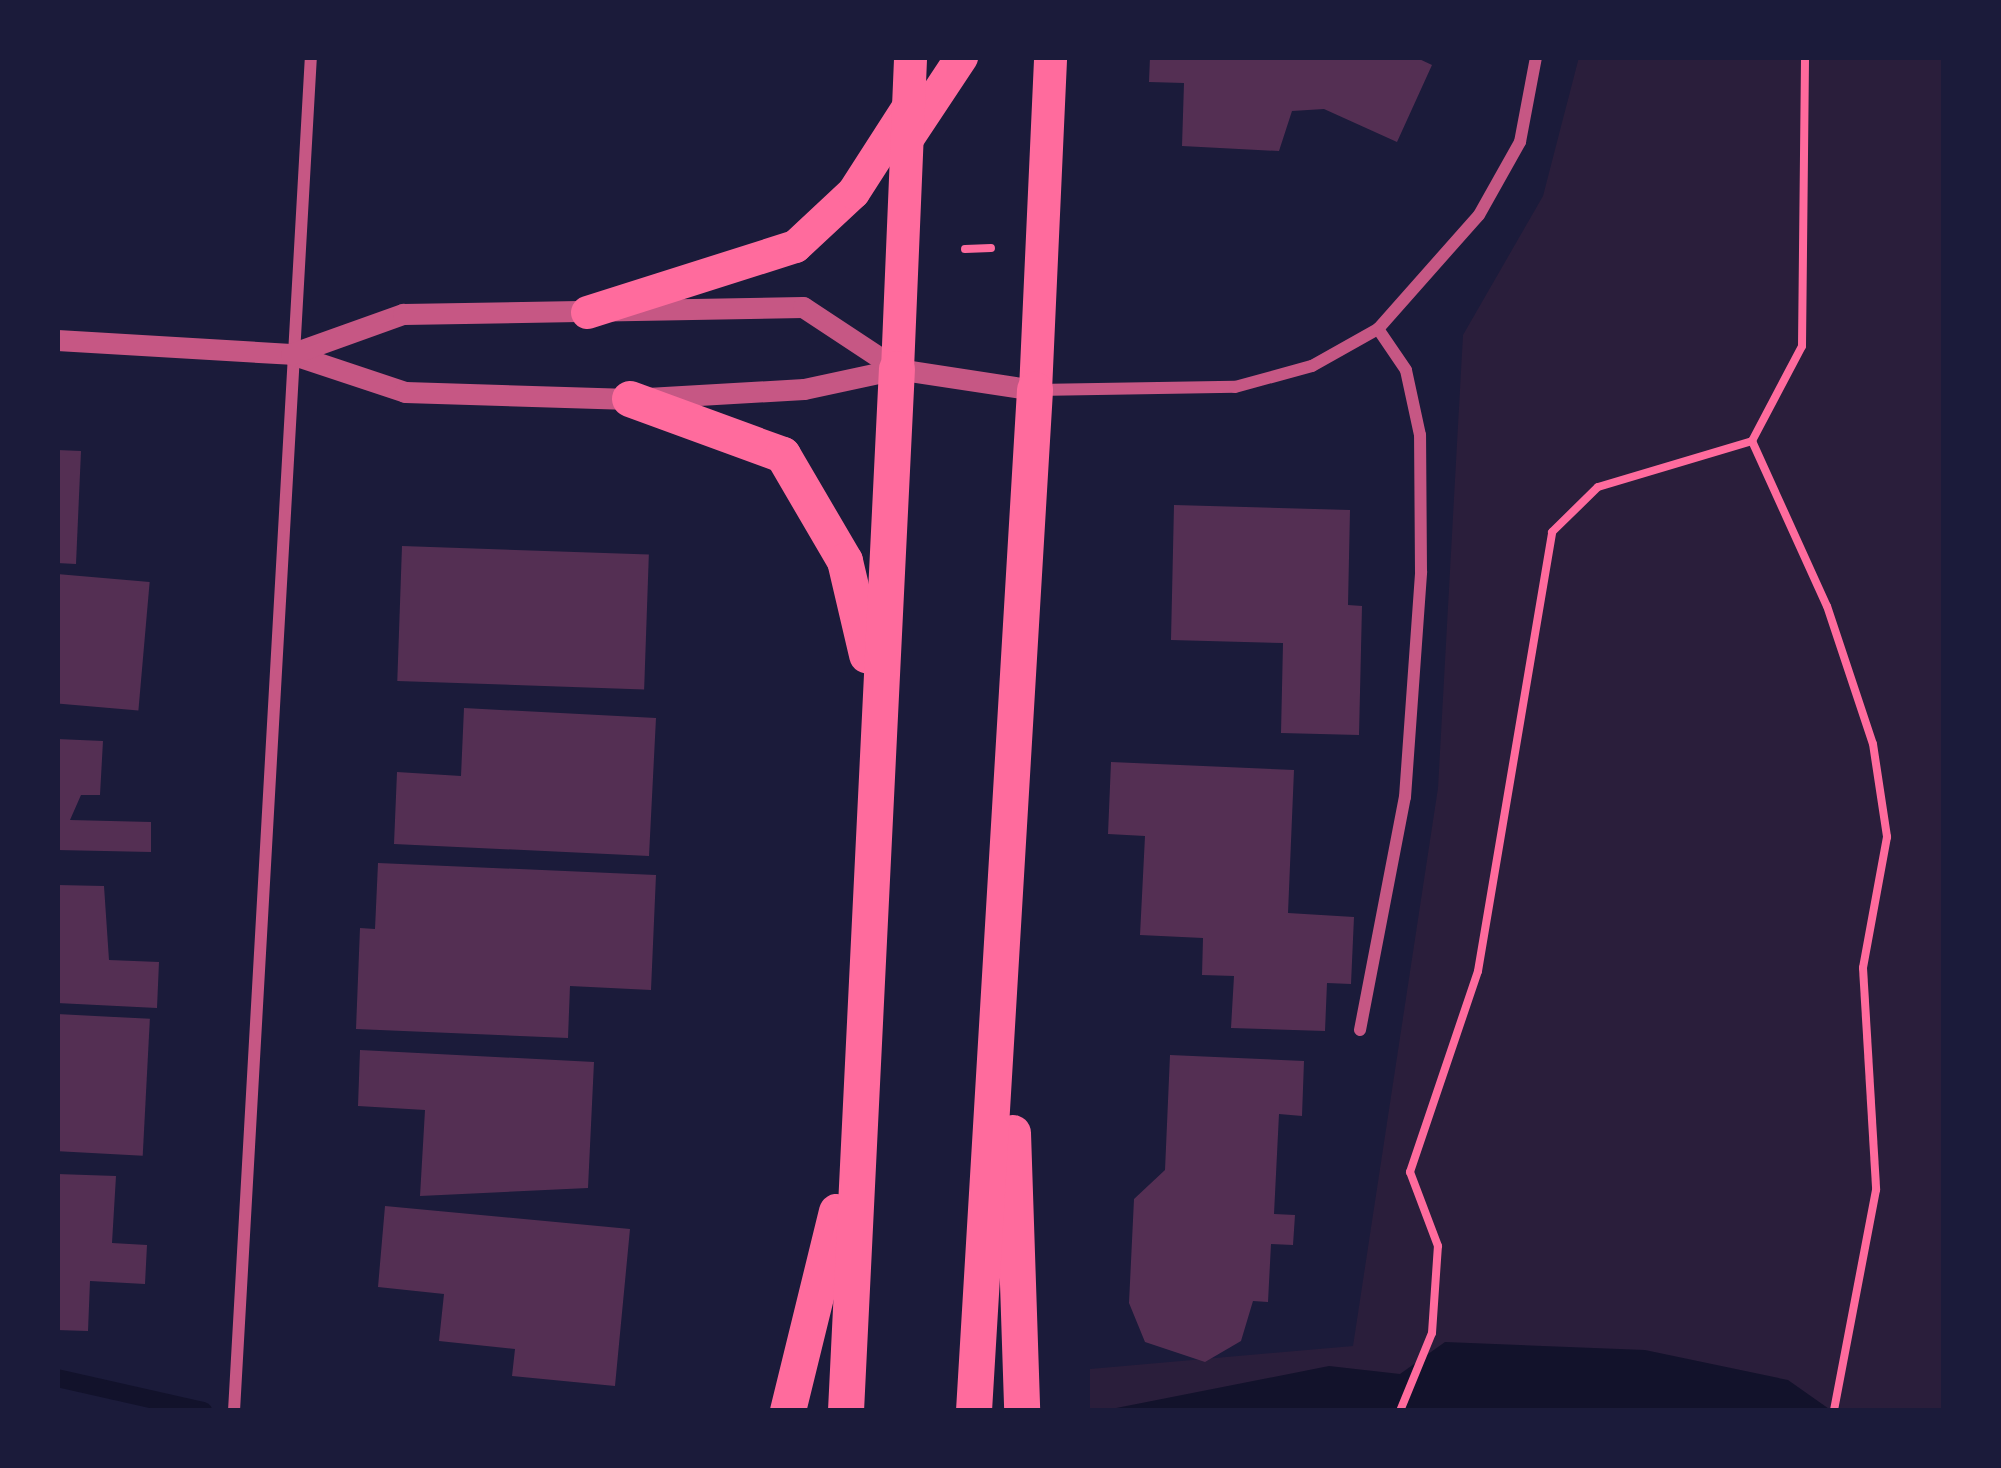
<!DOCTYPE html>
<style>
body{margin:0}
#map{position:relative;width:2001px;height:1468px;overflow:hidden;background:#1b1b3a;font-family:"Archivo Narrow",sans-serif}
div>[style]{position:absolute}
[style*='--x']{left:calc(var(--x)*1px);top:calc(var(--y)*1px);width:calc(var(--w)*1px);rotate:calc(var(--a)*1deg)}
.green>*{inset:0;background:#2a1e3b}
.water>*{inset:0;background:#12122b}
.stream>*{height:18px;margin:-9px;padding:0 9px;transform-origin:9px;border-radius:9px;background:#12122b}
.building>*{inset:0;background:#542f53;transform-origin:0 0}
.path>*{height:8px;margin:-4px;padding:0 4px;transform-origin:4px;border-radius:4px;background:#ff6b9d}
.minor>*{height:12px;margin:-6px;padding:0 6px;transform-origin:6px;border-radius:6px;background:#c65784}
.tertiary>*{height:21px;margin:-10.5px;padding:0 10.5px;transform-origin:10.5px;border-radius:10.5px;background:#c65784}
.trunk>*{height:33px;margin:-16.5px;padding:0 16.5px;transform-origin:16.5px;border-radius:16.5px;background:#ff6b9d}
.motorway>*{height:36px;margin:-18px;padding:0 18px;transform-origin:18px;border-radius:18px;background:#ff6b9d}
span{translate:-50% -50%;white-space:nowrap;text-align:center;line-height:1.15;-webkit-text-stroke:9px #1b1b3a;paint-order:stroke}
.frame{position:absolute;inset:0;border:60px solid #1b1b3a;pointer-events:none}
</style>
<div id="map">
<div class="green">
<div style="clip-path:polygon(1579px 57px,1944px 57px,1944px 1411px,1090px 1411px,1090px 1369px,1353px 1346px,1438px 788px,1463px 335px,1543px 196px)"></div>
</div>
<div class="water">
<div style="clip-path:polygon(1445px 1342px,1645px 1350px,1788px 1380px,1832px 1411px,1101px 1411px,1329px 1366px,1400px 1374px)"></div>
</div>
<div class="stream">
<div style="--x:57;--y:1378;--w:150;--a:12.7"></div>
</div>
<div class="building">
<div style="clip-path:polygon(1150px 57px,1415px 57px,1432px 65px,1397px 142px,1324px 109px,1292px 111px,1279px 151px,1182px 146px,1184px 83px,1149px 82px)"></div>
<div style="clip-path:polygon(57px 450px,81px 451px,76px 564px,57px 563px)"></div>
<div style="clip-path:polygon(1174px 505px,1350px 510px,1348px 605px,1362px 606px,1359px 735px,1281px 733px,1283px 643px,1171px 640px)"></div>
<div style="left:402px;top:546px;width:247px;height:135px;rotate:2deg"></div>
<div style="left:57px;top:574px;width:93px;height:129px;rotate:5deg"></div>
<div style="clip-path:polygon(464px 708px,656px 718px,649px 856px,394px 844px,397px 772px,461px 776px)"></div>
<div style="clip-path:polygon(57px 739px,103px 741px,100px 795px,81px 795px,70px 820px,151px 822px,151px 852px,57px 850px)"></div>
<div style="clip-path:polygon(1111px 762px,1294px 770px,1288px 913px,1354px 917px,1351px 984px,1327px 983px,1325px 1031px,1231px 1028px,1234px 976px,1202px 975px,1203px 938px,1140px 935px,1145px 836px,1108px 834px)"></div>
<div style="clip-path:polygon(378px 863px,656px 875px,651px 990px,570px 986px,568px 1038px,356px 1029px,360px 928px,375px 929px)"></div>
<div style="clip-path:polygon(57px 885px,104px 886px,109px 960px,159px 962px,157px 1008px,57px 1003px)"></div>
<div style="left:57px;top:1014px;width:93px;height:137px;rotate:3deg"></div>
<div style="clip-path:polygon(360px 1050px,594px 1062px,588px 1188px,420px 1196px,425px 1110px,358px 1106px)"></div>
<div style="clip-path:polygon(1170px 1055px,1304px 1061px,1302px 1116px,1279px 1114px,1274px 1214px,1295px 1215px,1293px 1245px,1271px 1244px,1268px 1302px,1253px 1301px,1241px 1341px,1205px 1362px,1145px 1342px,1129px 1303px,1134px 1199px,1165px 1170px)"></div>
<div style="clip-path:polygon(57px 1174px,116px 1176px,112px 1243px,147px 1245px,145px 1284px,90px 1281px,88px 1331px,57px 1330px)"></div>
<div style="clip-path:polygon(385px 1206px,630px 1229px,615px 1386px,512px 1376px,515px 1349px,439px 1341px,444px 1294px,378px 1287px)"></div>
</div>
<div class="path">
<div style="--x:965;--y:249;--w:26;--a:-2"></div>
<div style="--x:1752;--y:441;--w:181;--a:65.6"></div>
<div style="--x:1827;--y:606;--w:145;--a:71.6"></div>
<div style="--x:1873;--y:744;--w:94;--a:81.4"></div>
<div style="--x:1887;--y:837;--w:133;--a:100.4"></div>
<div style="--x:1863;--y:968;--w:222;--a:86.6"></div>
<div style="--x:1876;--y:1190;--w:225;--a:100.8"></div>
<div style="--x:1400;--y:1411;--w:84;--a:-67.7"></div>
<div style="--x:1432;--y:1333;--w:87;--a:-86.1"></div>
<div style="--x:1438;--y:1246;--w:79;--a:-110.7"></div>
<div style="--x:1410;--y:1172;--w:212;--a:-71.3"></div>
<div style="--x:1478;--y:971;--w:445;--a:-80.4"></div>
<div style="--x:1552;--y:532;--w:64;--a:-44.4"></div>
<div style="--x:1598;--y:487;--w:161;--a:-16.6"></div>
<div style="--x:1752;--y:441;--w:107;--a:-62.2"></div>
<div style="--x:1802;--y:346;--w:289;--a:-89.4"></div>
</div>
<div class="minor">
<div style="--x:1036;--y:390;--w:199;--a:-0.9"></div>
<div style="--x:1235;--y:387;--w:80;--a:-15.3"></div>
<div style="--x:1312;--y:366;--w:76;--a:-29.3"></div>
<div style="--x:1378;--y:329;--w:152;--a:-48.5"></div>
<div style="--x:1479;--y:215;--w:84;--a:-60.7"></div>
<div style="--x:1520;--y:142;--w:86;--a:-79.3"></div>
<div style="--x:1360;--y:1030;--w:237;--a:-79.1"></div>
<div style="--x:1405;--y:797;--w:226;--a:-85.9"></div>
<div style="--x:1421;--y:572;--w:137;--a:-90.4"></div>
<div style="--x:1420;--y:435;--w:66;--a:-102.2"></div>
<div style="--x:1406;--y:370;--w:50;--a:-124.3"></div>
<div style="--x:234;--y:1411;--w:1356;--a:-86.75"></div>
</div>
<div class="tertiary">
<div style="--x:57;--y:340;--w:234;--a:3.4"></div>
<div style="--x:291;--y:354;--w:120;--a:18.4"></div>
<div style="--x:405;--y:392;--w:225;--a:1.8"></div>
<div style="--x:630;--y:399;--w:174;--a:-3.3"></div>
<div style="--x:804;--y:389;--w:95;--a:-12.1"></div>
<div style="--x:897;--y:369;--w:140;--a:8.7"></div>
<div style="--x:291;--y:354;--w:119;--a:-19.7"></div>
<div style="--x:403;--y:314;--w:400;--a:-1"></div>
<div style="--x:803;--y:307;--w:113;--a:33.4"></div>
</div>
<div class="trunk">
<div style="--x:906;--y:140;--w:100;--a:-56.5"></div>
<div style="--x:587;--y:312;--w:218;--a:-17.6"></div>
<div style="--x:795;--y:246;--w:79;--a:-43"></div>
<div style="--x:853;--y:192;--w:100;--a:-57.3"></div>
<div style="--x:897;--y:369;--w:312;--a:-87.6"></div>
<div style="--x:1035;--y:390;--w:333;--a:-87.4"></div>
</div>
<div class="motorway">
<div style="--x:630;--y:399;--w:163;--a:20.1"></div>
<div style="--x:783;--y:455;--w:123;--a:59.7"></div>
<div style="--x:845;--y:561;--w:97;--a:76.8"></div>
<div style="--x:1013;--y:1133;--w:278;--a:88.1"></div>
<div style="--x:788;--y:1411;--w:205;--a:-76.2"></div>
<div style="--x:846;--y:1411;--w:1043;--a:-87.2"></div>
<div style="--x:974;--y:1411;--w:1023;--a:-86.58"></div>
</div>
<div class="frame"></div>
</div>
